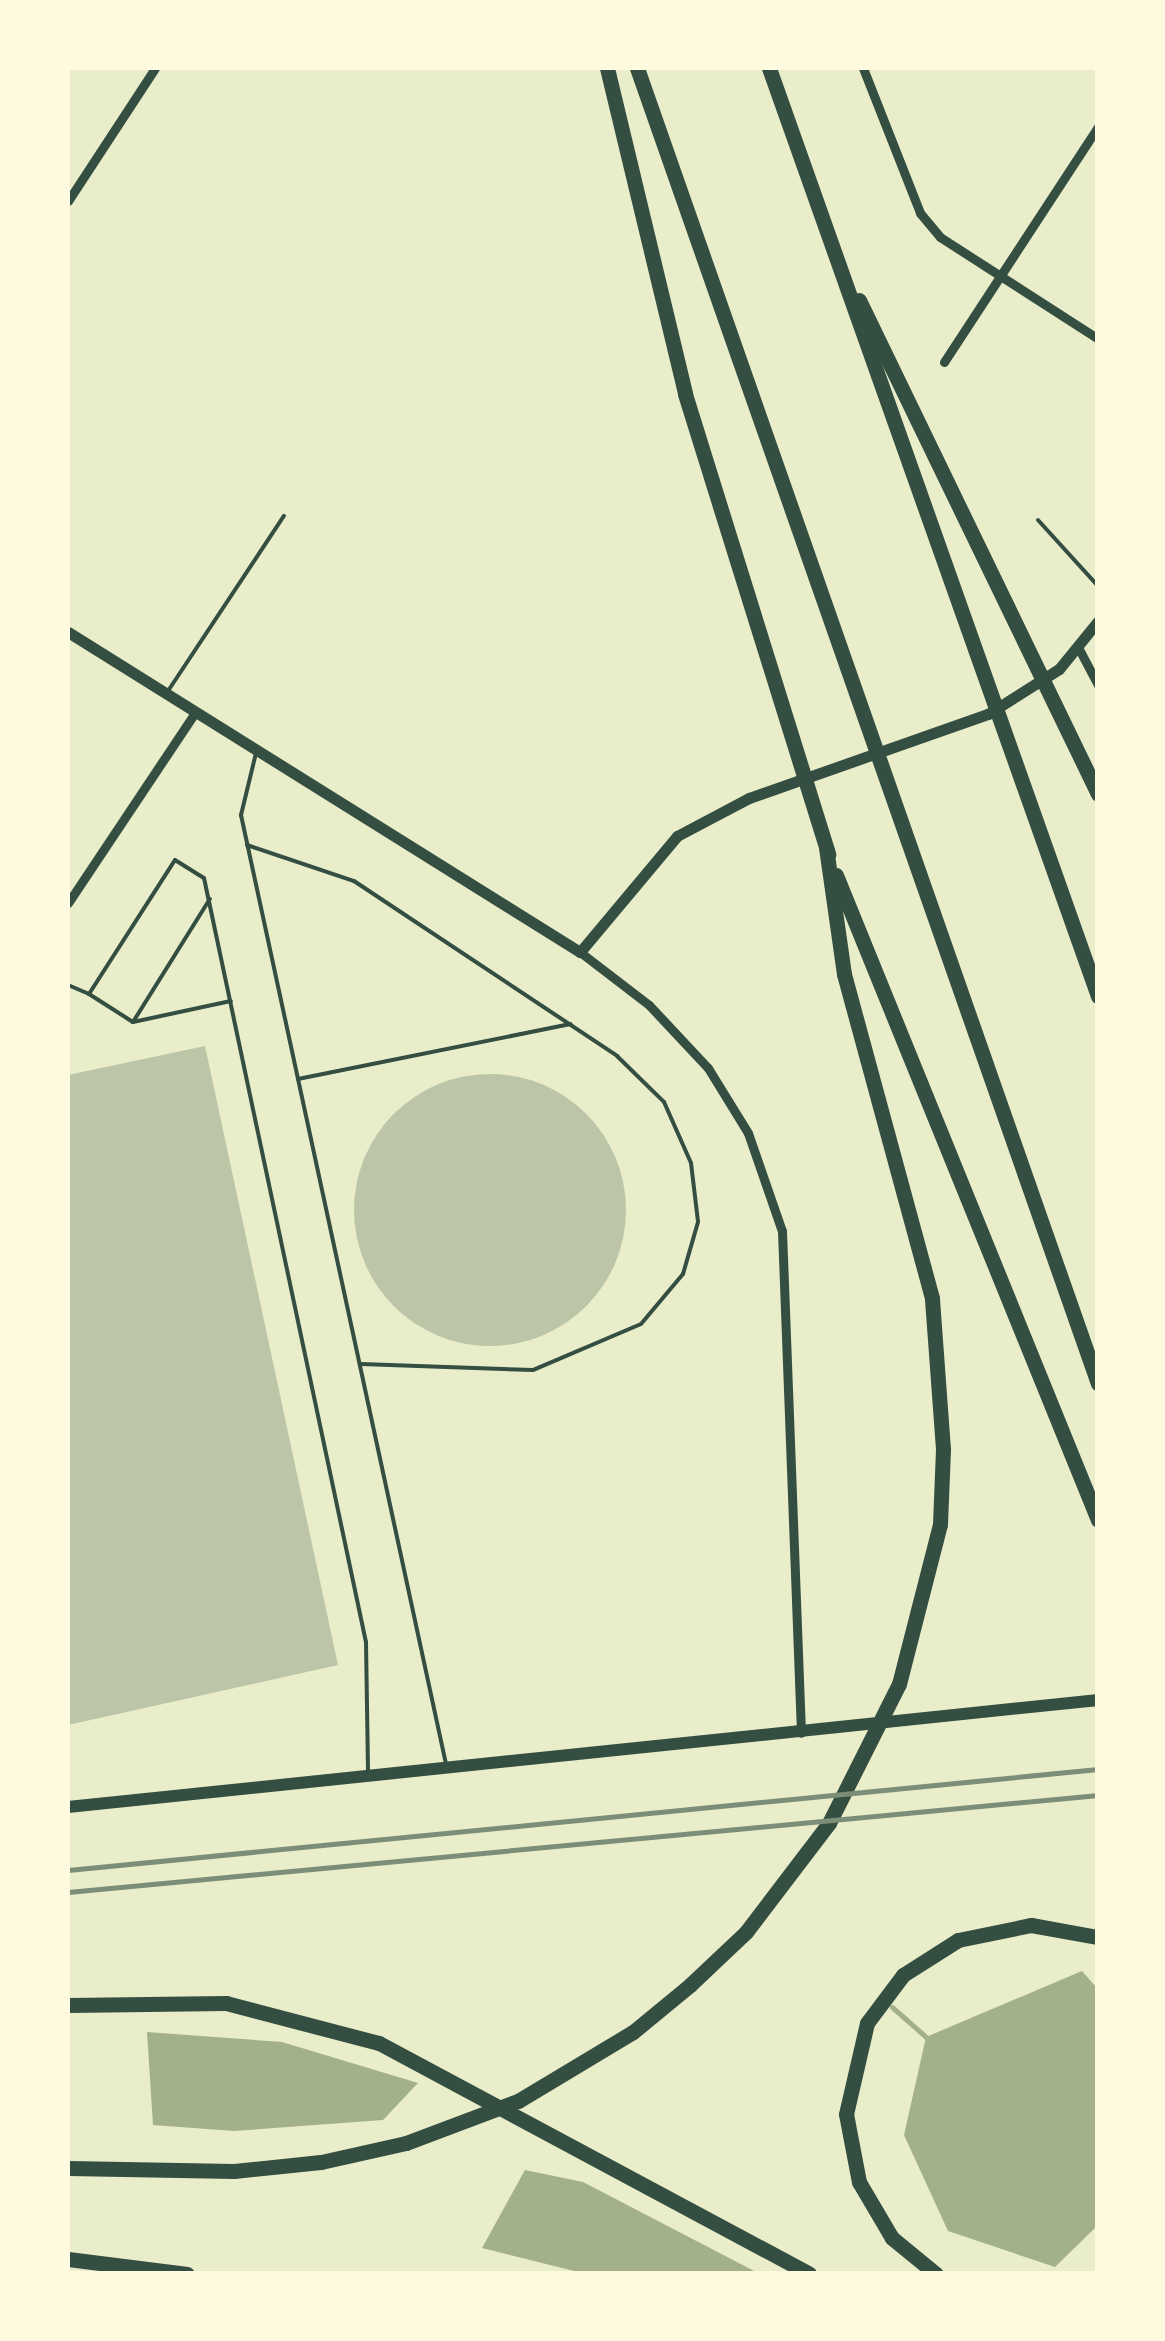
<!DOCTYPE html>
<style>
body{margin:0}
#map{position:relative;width:1165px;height:2341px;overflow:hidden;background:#e9edc9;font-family:Rubik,sans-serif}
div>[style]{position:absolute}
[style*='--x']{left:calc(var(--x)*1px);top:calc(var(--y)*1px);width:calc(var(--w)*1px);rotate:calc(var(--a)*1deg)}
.water>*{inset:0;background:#a3b18a}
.stream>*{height:5px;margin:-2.5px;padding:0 2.5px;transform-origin:2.5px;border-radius:2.5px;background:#a3b18a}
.building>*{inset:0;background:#bcc5a7}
.round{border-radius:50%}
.service>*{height:4px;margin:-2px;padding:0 2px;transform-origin:2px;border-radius:2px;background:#344e41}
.minor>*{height:9px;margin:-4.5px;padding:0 4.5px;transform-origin:4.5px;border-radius:4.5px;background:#344e41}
.tertiary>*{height:11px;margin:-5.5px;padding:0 5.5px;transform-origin:5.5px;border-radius:5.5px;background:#344e41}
.secondary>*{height:12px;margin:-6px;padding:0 6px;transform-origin:6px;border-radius:6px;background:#344e41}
.motorway>*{height:15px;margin:-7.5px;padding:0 7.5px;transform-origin:7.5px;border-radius:7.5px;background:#344e41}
.rail>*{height:5px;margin:-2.5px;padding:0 2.5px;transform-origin:2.5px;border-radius:2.5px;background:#7c8e77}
span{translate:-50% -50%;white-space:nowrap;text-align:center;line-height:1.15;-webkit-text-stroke:10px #fefae0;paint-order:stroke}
.frame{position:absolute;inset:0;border:70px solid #fefae0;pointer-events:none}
</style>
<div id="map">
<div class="water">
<div style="clip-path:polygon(1082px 1971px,1097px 1988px,1097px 2226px,1055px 2267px,948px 2231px,904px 2135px,926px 2037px)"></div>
<div style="clip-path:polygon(147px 2032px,282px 2042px,418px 2083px,383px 2120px,234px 2131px,153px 2125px)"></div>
<div style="clip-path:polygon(525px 2170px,583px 2182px,758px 2273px,582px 2273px,482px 2248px)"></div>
</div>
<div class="stream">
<div style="--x:892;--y:2007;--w:45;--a:41.4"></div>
</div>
<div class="building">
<div style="clip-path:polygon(205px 1046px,338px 1665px,68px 1725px,68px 1075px)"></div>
<div class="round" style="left:354px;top:1074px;width:272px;height:272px"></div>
</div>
<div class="service">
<div style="--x:1038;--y:520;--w:89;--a:47.7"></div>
<div style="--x:168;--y:691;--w:210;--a:-56.5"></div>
<div style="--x:256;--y:753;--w:64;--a:103.6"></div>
<div style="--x:241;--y:815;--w:971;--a:77.81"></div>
<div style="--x:247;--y:845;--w:113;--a:18.6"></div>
<div style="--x:354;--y:881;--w:316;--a:33.6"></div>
<div style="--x:617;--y:1056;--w:66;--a:44.4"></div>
<div style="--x:664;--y:1102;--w:67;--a:66.1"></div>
<div style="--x:691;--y:1163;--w:59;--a:83.2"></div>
<div style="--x:698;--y:1222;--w:54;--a:106.1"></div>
<div style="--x:683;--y:1274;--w:65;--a:130"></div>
<div style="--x:641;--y:1324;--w:117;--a:156.9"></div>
<div style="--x:533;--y:1370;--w:172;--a:-178"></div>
<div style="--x:68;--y:985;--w:23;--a:23"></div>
<div style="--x:89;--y:994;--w:159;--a:-57.3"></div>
<div style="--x:175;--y:860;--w:34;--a:32"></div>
<div style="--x:204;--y:878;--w:781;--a:78.03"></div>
<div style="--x:366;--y:1642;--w:131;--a:89.1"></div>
<div style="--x:89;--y:994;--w:52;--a:32.5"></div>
<div style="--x:133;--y:1022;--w:100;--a:-12.1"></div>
<div style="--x:133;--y:1022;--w:145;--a:-58"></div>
<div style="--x:298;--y:1079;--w:278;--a:-11.4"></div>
</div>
<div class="minor">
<div style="--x:863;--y:68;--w:156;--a:68.5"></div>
<div style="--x:920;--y:213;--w:31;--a:50"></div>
<div style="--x:940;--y:237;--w:188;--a:32.8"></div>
<div style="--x:68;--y:201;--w:159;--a:-56.8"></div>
<div style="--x:944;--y:362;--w:281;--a:-56.8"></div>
<div style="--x:1079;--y:649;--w:41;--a:62.2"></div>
<div style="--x:68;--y:903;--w:227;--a:-56.3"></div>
<div style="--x:580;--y:952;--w:87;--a:37.5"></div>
<div style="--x:649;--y:1005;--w:86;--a:46.9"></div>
<div style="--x:708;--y:1068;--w:76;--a:58.4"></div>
<div style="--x:748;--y:1133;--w:104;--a:70.9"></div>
<div style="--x:782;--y:1231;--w:502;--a:87.83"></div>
</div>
<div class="tertiary">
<div style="--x:68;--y:632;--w:604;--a:32.01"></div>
<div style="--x:580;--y:952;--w:151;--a:-50.1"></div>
<div style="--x:677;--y:836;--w:81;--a:-27.8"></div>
<div style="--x:749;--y:798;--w:253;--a:-19.4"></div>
<div style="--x:988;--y:714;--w:84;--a:-32.4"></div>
<div style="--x:1059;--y:669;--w:62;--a:-50.9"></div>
</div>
<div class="secondary">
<div style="--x:68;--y:1807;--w:1036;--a:-5.93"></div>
</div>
<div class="motorway">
<div style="--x:607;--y:68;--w:335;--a:76.5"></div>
<div style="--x:685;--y:394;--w:482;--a:72.7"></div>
<div style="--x:637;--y:68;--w:1394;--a:70.69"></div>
<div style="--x:769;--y:68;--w:985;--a:70.48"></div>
<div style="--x:859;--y:300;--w:549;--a:64.18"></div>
<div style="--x:836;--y:875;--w:696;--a:67.89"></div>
<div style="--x:68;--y:2005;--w:158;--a:-0.7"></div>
<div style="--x:226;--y:2003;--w:158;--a:14.7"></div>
<div style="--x:379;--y:2043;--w:488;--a:28.2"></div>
<div style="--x:68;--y:2168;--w:166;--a:1"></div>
<div style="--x:234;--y:2171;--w:87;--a:-5.9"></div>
<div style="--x:321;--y:2162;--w:87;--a:-12.6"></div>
<div style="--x:406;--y:2143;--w:120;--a:-20.6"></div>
<div style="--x:518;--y:2101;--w:134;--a:-31"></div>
<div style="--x:633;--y:2032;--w:74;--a:-39.5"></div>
<div style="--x:690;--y:1985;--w:77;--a:-43.4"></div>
<div style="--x:746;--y:1932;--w:137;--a:-52.7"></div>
<div style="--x:829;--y:1823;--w:156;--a:-63.3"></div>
<div style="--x:899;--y:1684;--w:165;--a:-75.6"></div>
<div style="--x:940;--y:1524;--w:75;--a:-87.7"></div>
<div style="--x:943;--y:1449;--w:151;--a:-94.2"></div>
<div style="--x:932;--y:1298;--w:336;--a:-105.2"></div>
<div style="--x:844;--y:974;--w:127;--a:-98.1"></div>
<div style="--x:68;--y:2259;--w:120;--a:7.2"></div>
<div style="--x:936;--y:2274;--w:57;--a:-140.7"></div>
<div style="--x:892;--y:2238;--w:65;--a:-120.5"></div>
<div style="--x:859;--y:2182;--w:69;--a:-100.8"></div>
<div style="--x:846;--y:2114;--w:93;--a:-77"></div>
<div style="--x:867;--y:2023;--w:60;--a:-53.1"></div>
<div style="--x:903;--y:1975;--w:65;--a:-32.5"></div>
<div style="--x:958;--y:1940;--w:75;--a:-11.6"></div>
<div style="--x:1031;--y:1925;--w:68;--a:10.2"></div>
</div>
<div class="rail">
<div style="--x:68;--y:1870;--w:1035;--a:-5.6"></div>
<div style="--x:68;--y:1892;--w:1035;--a:-5.38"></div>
</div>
<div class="frame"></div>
</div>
